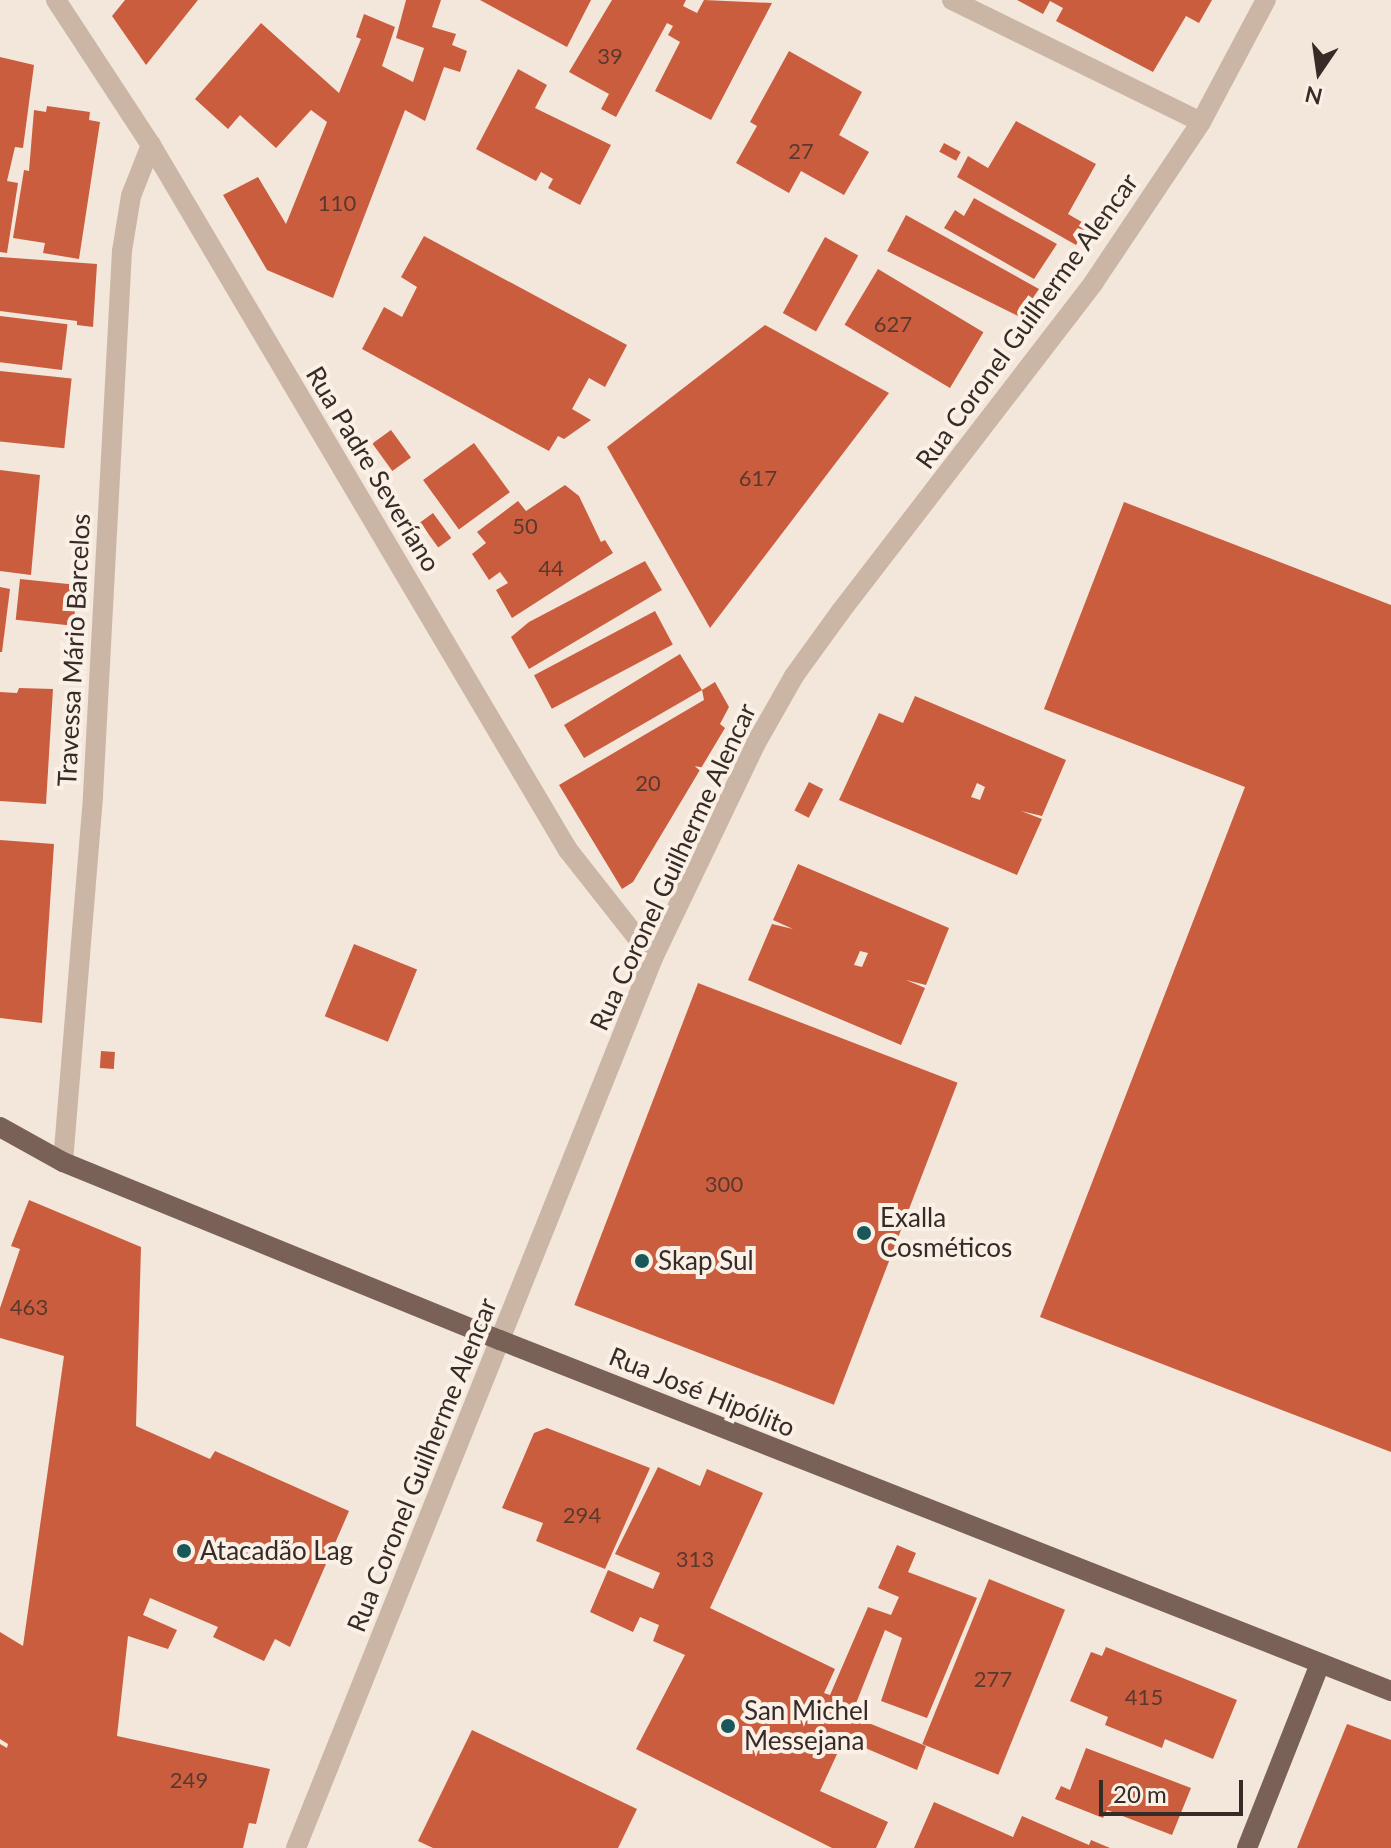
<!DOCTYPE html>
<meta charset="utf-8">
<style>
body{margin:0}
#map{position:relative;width:1391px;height:1848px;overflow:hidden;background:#f3e6da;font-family:Lato,sans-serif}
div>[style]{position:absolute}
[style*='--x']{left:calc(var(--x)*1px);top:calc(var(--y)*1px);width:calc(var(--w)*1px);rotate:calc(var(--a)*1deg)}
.building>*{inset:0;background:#cb5d3f;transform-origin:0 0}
.minor>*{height:20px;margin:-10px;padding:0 10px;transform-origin:10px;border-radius:10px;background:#cbb5a5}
.major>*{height:20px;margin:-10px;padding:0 10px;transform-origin:10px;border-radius:10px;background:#796157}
.dots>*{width:22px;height:22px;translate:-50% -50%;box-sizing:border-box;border:4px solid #faf0e6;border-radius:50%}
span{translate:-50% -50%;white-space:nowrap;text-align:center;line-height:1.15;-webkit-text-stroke:8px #faf0e6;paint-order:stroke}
.number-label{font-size:22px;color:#5b382d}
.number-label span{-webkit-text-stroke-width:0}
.street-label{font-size:26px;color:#362b27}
.poi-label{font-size:26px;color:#362b27}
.left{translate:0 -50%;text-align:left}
.north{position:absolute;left:1279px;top:32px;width:80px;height:80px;-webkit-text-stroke:6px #faf0e6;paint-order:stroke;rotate:193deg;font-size:22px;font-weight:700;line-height:32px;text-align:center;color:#362b27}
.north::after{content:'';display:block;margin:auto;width:28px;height:36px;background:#362b27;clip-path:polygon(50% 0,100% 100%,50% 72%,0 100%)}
.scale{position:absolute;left:1099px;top:1780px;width:144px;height:36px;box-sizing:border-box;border:4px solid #362b27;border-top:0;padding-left:10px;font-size:24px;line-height:28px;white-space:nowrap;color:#362b27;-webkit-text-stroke:6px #faf0e6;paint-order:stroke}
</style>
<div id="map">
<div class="building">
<div style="clip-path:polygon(125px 0,198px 0,146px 65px,112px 16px)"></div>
<div style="clip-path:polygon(406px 0,441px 0,432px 27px,456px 34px,452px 45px,467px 51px,460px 72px,444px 67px,425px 121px,405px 110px,333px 298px,267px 270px,223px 195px,258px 177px,286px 224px,327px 122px,311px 110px,276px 148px,240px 115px,228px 129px,195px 99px,261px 23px,339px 93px,361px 39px,356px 37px,364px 14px,395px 27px,382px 66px,413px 82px,424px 48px,396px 38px)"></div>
<div style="clip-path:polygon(480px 0,591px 0,567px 47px)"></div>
<div style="clip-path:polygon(612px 0,686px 0,683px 6px,697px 13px,704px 0,772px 3px,711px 120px,655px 91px,680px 42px,668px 35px,673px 26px,667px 23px,616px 117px,601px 109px,609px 94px,569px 72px)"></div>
<div style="clip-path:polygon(1017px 0,1212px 0,1199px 23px,1186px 16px,1153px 72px,1056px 21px,1063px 8px,1050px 1px,1043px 14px)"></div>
<div style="clip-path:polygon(789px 51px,862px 92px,839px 135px,869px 152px,844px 195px,801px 171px,789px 193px,736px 163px,757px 126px,750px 122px)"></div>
<div style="clip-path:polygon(0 57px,34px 65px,23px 148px,15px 147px,7px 181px,18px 183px,7px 253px,0 252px)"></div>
<div style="clip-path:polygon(518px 69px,547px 85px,535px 108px,611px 145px,580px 205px,548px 188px,553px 179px,541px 172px,536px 181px,476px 149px)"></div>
<div style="clip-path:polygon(47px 106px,90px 112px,89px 120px,100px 122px,79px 259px,43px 253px,45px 243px,13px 238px,24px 170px,29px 171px,34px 110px,46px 112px)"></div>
<div style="clip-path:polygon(1016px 121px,1096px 164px,1068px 214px,1087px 225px,1076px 245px,957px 177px,968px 156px,988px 168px)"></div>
<div style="left:944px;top:143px;width:19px;height:10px;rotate:28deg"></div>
<div style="clip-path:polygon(974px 198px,1057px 244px,1034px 279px,944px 228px,955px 210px,964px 216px)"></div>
<div style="clip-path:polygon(906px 215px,1039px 289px,1020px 317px,887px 251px)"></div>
<div style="clip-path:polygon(424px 236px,627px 345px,605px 387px,589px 378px,572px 409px,591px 420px,564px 439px,558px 436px,549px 451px,362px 349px,384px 307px,402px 317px,417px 287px,401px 277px)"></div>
<div style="left:825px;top:237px;width:38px;height:87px;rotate:29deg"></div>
<div style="clip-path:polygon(0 257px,97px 264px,93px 327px,77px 325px,77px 321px,0 311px)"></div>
<div style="left:878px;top:269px;width:123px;height:65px;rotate:31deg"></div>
<div style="left:0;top:316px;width:68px;height:46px;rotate:7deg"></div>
<div style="clip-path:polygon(765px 325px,889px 393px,710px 628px,607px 447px)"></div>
<div style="left:0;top:371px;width:72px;height:70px;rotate:6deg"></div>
<div style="left:391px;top:430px;width:34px;height:23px;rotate:54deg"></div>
<div style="left:474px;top:443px;width:61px;height:63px;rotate:54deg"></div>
<div style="clip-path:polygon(0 470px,40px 475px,31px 575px,0 571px)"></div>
<div style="clip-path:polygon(565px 485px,579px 496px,601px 542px,605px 540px,613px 553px,512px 618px,496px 590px,508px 583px,500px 572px,489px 580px,472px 554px,486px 543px,477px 532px,518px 501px,526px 511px)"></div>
<div style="clip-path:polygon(1124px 502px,1391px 605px,1391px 1452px,1040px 1317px,1245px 787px,1044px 709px)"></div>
<div style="left:433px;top:513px;width:31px;height:16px;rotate:54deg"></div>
<div style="clip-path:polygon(645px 561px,662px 590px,529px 669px,511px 637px,529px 622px)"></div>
<div style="left:20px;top:579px;width:58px;height:41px;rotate:6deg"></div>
<div style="clip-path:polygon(0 587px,10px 589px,2px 652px,0 652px)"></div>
<div style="left:655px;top:611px;width:38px;height:137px;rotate:62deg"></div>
<div style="clip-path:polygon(680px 654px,702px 690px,715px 682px,729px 707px,720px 724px,725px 728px,633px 882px,622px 889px,559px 785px,704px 700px,702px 690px,584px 758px,564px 725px)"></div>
<div style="clip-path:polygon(19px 688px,53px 689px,46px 804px,0 801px,0 692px,17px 693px)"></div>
<div style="clip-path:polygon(evenodd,915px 696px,1066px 760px,1042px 816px,1021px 811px,1042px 819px,1017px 875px,839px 800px,879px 713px,903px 723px,915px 696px,977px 783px,985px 787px,980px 800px,971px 797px,977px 783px)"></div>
<div style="left:809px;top:782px;width:16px;height:32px;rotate:27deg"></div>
<div style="clip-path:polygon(0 840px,54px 844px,42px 1023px,0 1018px)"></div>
<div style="clip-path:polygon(evenodd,798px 864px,949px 928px,926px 985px,906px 980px,925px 988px,901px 1045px,748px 980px,772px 924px,793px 929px,773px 920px,798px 864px,860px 951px,868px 953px,862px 967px,854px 965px,860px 951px)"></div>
<div style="left:354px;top:944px;width:68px;height:78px;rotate:22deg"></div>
<div style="left:698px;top:983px;width:278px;height:345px;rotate:21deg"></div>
<div style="left:101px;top:1051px;width:14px;height:17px;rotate:4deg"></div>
<div style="clip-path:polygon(29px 1200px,141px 1247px,136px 1426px,210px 1459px,215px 1451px,349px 1511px,290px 1647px,275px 1639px,264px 1661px,213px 1637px,218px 1627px,150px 1598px,143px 1615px,177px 1630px,168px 1649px,128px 1636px,117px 1736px,270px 1769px,256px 1824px,249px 1823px,243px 1848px,0 1848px,0 1744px,7px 1748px,8px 1744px,0 1739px,0 1632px,23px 1646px,64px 1356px,0 1338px,0 1308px,20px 1249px,11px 1246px)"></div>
<div style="clip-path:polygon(547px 1428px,650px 1468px,605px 1569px,536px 1541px,543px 1523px,502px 1508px,534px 1433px)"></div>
<div style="clip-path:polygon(658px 1467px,700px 1486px,707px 1469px,763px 1493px,710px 1608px,835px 1669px,824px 1693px,830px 1695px,868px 1607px,891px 1615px,899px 1597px,878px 1588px,897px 1545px,916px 1553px,908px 1572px,977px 1598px,927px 1718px,881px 1701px,902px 1638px,885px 1630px,851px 1716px,926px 1746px,917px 1770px,844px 1739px,820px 1791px,888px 1822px,876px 1848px,832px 1848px,636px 1749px,685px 1655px,653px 1641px,659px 1625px,640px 1617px,633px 1632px,590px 1612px,608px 1570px,653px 1589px,660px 1573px,615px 1554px)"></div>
<div style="left:989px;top:1579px;width:82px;height:178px;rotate:22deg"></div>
<div style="clip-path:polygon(1106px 1647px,1237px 1700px,1213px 1759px,1165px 1739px,1162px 1748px,1105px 1725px,1108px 1717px,1070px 1701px,1091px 1652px,1102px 1656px)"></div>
<div style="clip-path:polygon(1347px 1724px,1391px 1740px,1391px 1848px,1297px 1848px)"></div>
<div style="clip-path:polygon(472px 1730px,637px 1809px,618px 1848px,433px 1848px,418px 1841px)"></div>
<div style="clip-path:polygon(1086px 1748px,1191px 1788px,1172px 1835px,1107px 1810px,1103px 1818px,1055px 1799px,1061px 1786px,1070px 1790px)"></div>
<div style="clip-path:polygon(934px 1802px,1013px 1837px,1022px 1816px,1089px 1845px,1091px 1840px,1110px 1848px,914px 1848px)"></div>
</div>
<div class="minor">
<div style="--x:56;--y:0;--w:173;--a:56.8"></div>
<div style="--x:151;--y:145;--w:819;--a:59.4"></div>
<div style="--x:568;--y:850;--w:137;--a:51.8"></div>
<div style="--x:952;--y:0;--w:277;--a:26.1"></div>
<div style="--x:63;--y:1162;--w:368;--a:-85.3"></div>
<div style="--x:93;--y:795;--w:545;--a:-86.95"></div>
<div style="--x:122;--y:251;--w:56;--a:-80.7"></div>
<div style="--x:131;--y:196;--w:55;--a:-68.6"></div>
<div style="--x:296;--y:1848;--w:959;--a:-68.14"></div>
<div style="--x:653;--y:958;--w:238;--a:-64.4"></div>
<div style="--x:756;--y:743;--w:77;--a:-60.4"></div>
<div style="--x:794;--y:676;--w:80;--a:-54.1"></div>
<div style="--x:841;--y:611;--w:415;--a:-52.4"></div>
<div style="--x:1094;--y:282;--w:192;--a:-56.2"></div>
<div style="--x:1201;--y:122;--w:138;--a:-62"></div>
</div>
<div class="major">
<div style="--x:0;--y:1127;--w:72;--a:29.1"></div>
<div style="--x:63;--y:1162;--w:472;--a:22.2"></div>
<div style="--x:500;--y:1340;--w:958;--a:21.5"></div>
<div style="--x:1247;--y:1848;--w:198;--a:-68.4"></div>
</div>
<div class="dots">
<div style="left:864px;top:1233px;background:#1a575a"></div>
<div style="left:642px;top:1261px;background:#1a575a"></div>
<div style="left:184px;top:1551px;background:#1a575a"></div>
<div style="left:728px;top:1726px;background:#1a575a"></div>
</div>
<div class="number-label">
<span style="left:610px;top:56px">39</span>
<span style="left:801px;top:151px">27</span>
<span style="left:337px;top:203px">110</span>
<span style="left:893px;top:324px">627</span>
<span style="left:758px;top:478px">617</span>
<span style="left:525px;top:526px">50</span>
<span style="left:551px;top:568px">44</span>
<span style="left:648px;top:783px">20</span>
<span style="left:724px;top:1184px">300</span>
<span style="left:29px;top:1307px">463</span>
<span style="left:582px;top:1515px">294</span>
<span style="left:695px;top:1559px">313</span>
<span style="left:993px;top:1679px">277</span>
<span style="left:1144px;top:1697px">415</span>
<span style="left:189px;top:1780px">249</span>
</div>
<div class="street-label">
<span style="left:1027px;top:321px;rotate:-54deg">Rua Coronel Guilherme Alencar</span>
<span style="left:373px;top:469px;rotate:59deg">Rua Padre Severíano</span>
<span style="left:74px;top:650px;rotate:-87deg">Travessa Mário Barcelos</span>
<span style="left:673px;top:867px;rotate:-65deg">Rua Coronel Guilherme Alencar</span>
<span style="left:702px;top:1392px;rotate:22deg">Rua José Hipólito</span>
<span style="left:422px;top:1465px;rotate:-68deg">Rua Coronel Guilherme Alencar</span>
</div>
<div class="poi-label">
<span class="left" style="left:880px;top:1233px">Exalla<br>Cosméticos</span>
<span class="left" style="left:658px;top:1261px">Skap Sul</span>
<span class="left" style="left:200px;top:1551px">Atacadão Lag</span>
<span class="left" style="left:744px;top:1726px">San Michel<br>Messejana</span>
</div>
<div class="north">N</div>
<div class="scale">20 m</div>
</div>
